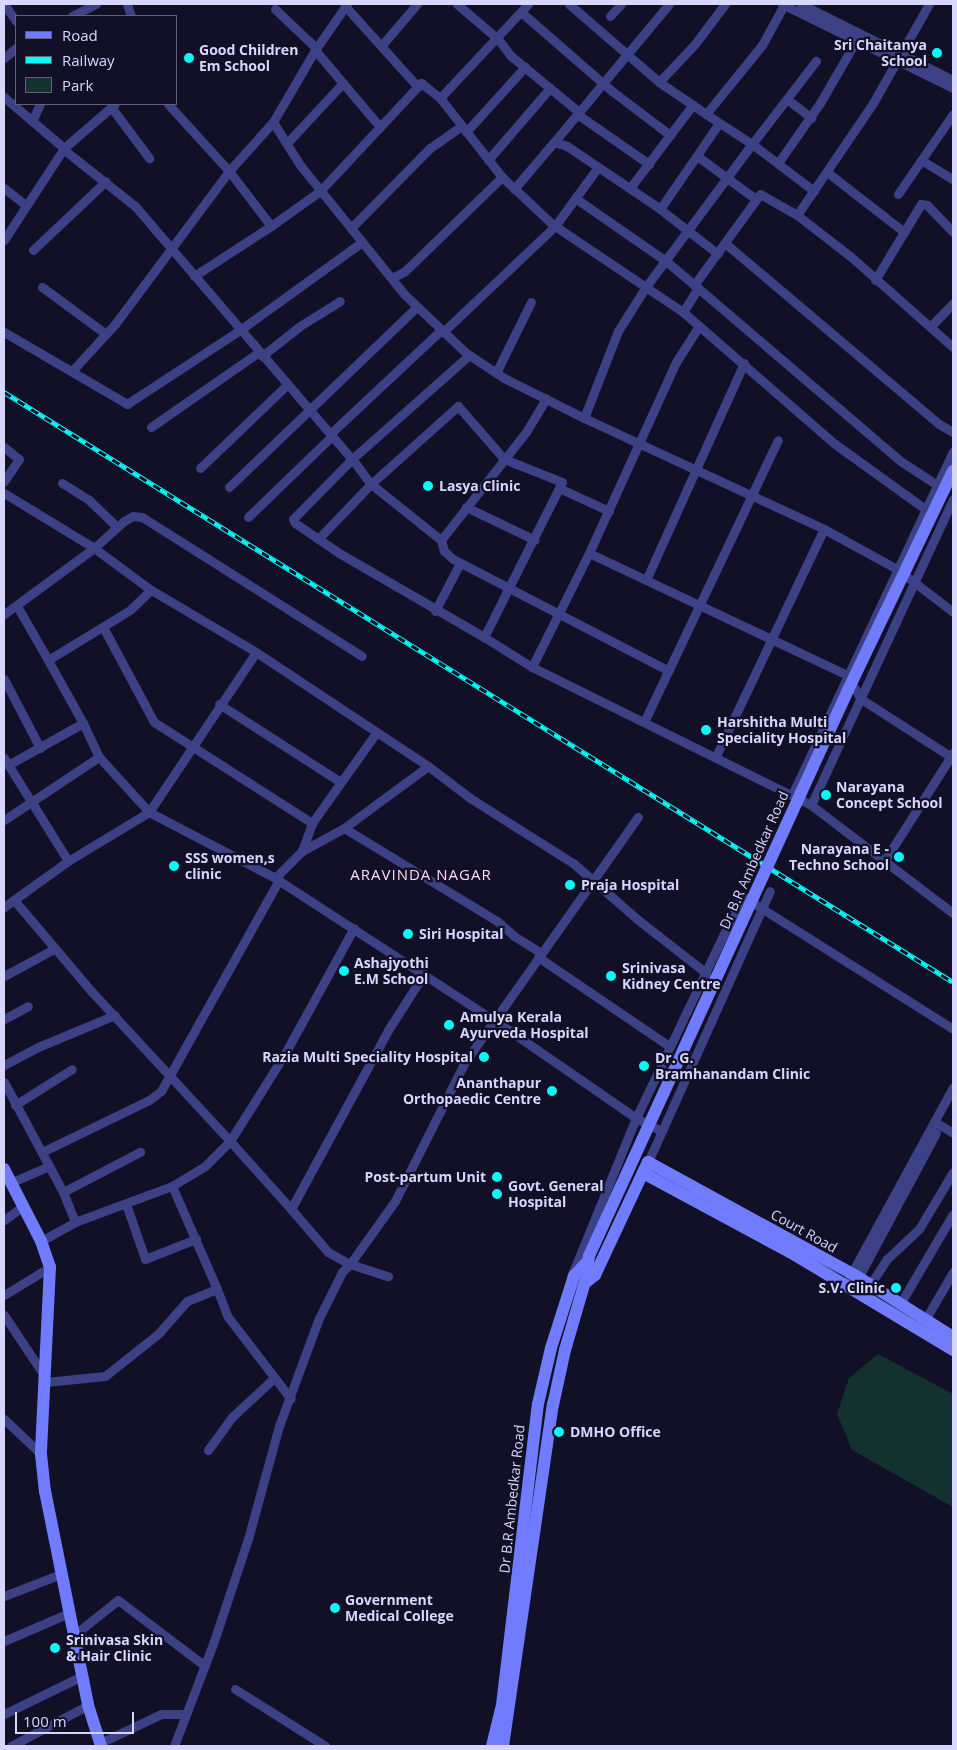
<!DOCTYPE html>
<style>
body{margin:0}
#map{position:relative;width:957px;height:1750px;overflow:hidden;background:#121027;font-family:"Open Sans",sans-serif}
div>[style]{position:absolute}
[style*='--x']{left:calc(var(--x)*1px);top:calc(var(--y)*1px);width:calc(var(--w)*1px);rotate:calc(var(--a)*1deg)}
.green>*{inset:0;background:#13312d}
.street>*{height:9px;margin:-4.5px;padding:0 4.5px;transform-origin:4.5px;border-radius:4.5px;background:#3c4185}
.secondary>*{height:12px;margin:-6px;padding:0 6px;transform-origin:6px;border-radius:6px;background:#707cfd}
.rail>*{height:4.5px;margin-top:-2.25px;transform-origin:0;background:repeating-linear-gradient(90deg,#121027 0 8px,#06fbf8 0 16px);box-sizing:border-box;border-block:1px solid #06fbf8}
.secondary-bridge>*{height:12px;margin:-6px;padding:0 6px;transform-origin:6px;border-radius:6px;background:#707cfd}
.dots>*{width:14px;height:14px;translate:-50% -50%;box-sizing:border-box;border:2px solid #121027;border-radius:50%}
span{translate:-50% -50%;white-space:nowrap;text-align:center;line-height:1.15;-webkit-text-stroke:4.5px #121027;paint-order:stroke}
.poi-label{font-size:14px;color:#d7d7fe;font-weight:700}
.right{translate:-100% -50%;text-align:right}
.left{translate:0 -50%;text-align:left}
.street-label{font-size:14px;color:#d7d7fe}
.neighbourhood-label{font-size:15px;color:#fed9f5;letter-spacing:1px}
.frame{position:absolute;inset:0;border:5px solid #d7d7fe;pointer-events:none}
.legend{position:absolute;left:15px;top:15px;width:162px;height:90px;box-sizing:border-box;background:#121027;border:1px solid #61607d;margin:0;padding:6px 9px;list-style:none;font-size:15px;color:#d7d7fe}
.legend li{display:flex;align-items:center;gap:10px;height:25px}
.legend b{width:25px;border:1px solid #61607d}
.scale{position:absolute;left:15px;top:1712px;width:119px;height:22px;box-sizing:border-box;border:2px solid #d7d7fe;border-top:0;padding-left:6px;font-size:15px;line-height:18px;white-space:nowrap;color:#d7d7fe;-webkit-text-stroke:4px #121027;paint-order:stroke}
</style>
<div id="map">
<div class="green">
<div style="clip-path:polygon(878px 1354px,953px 1394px,953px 1507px,852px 1450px,837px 1414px,849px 1378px)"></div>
</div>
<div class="street">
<div style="--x:4;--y:4;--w:21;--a:55"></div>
<div style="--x:127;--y:4;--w:13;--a:72"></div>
<div style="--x:457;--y:4;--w:54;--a:40.5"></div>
<div style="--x:498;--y:39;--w:21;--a:53"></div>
<div style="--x:511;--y:56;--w:88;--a:39.5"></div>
<div style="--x:569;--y:4;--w:119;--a:40.9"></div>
<div style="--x:669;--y:4;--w:180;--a:129.8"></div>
<div style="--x:554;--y:142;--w:14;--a:17"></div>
<div style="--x:567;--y:146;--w:107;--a:34"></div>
<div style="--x:656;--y:206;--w:78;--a:37.7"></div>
<div style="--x:725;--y:4;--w:51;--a:127.1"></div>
<div style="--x:694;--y:45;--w:51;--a:133.4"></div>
<div style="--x:659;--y:82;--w:57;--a:34.2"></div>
<div style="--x:706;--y:114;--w:89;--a:-50.9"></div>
<div style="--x:762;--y:45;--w:46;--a:-61.2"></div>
<div style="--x:782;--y:4;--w:191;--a:26.2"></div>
<div style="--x:801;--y:4;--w:170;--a:26.6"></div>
<div style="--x:345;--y:6;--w:109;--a:48"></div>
<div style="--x:275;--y:9;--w:57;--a:43.6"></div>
<div style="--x:521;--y:12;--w:121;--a:41"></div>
<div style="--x:612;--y:91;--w:73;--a:37.2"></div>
<div style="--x:670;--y:135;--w:38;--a:-53"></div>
<div style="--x:72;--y:16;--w:27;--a:-27"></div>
<div style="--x:610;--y:16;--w:16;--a:-47"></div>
<div style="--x:382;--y:45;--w:54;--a:-49.5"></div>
<div style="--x:315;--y:50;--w:101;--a:49.8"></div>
<div style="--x:4;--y:58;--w:16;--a:-40"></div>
<div style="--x:4;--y:97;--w:79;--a:40.4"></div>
<div style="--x:787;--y:99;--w:31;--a:38"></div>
<div style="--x:168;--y:104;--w:91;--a:47.7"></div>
<div style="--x:229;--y:171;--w:69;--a:52.6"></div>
<div style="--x:271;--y:226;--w:60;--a:-35.5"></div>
<div style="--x:320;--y:191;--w:148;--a:-46.9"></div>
<div style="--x:421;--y:83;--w:24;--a:38"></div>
<div style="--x:111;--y:107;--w:64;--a:53.3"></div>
<div style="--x:577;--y:114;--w:88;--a:34.8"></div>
<div style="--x:32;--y:121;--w:19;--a:-65"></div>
<div style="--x:273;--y:122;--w:51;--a:57.9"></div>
<div style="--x:300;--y:165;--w:166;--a:51.1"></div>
<div style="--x:404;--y:294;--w:86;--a:43.6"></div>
<div style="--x:466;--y:353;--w:45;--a:33.3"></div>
<div style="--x:504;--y:378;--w:89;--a:26.6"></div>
<div style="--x:584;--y:418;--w:264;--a:24.8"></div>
<div style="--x:824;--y:529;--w:83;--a:28.7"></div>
<div style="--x:897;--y:569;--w:71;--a:37.5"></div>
<div style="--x:466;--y:132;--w:88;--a:-47.8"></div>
<div style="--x:287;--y:143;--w:82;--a:-47"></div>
<div style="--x:63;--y:149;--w:92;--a:38.4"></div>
<div style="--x:135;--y:206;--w:333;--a:49.4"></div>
<div style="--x:352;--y:459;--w:157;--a:-41.6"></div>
<div style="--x:697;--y:156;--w:73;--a:36.1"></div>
<div style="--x:488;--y:160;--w:95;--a:-49.3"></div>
<div style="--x:921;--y:160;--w:37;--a:31"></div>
<div style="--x:778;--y:163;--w:73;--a:-55"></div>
<div style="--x:820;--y:103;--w:74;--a:-60"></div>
<div style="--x:827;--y:172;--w:98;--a:37.9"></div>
<div style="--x:502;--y:177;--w:69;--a:43.2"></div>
<div style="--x:552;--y:224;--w:158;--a:33.9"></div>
<div style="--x:683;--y:312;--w:28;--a:-58"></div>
<div style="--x:698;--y:288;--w:268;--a:40.5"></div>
<div style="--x:902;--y:462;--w:42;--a:33.3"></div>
<div style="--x:4;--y:188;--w:28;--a:38"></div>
<div style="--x:630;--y:188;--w:66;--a:-53"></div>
<div style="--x:514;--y:189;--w:62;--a:-49.6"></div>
<div style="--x:814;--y:191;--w:78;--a:-142.8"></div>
<div style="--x:752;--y:144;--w:105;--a:-52.4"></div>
<div style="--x:898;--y:194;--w:97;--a:-55.5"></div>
<div style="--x:575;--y:198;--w:111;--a:34.7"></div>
<div style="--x:666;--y:261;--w:42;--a:40.2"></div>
<div style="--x:660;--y:209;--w:104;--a:-55.5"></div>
<div style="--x:797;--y:215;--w:67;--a:37.7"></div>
<div style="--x:850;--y:256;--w:137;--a:41.5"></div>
<div style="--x:351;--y:228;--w:112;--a:-45.4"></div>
<div style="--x:430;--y:148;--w:38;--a:-35"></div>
<div style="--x:4;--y:240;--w:110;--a:-56.9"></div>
<div style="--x:64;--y:148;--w:67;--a:-40.8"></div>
<div style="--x:726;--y:244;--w:279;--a:40.2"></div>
<div style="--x:939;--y:424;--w:16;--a:30"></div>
<div style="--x:33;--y:250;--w:100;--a:-43.4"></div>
<div style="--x:194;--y:276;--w:92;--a:-33"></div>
<div style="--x:392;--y:278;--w:15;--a:-28"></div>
<div style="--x:405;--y:271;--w:135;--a:-44.1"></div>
<div style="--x:502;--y:177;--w:100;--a:-128.1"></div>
<div style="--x:440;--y:98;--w:129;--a:-46.9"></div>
<div style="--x:875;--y:280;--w:89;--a:-58.8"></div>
<div style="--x:921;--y:204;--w:6;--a:9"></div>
<div style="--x:927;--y:205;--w:37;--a:46"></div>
<div style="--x:694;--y:285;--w:112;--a:-54"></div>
<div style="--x:760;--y:194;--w:43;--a:29.6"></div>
<div style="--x:797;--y:215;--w:135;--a:-55.8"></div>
<div style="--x:873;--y:103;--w:114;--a:-60.5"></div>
<div style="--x:42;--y:287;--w:79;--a:36.3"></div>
<div style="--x:683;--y:312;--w:201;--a:41"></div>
<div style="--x:835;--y:444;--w:111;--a:35.8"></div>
<div style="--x:699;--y:326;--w:43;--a:122.6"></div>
<div style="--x:676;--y:362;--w:210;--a:114.5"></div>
<div style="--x:589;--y:553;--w:285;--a:25.3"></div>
<div style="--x:847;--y:675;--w:28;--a:60"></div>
<div style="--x:861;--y:699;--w:109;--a:32.7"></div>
<div style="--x:930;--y:327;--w:33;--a:-46"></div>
<div style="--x:4;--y:332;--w:143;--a:30.3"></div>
<div style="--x:127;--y:404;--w:135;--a:-33.2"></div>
<div style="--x:240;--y:330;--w:150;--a:-35.8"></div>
<div style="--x:443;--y:332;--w:154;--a:-43.4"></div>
<div style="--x:555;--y:226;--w:73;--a:-53.9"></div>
<div style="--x:262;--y:356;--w:48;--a:-38.3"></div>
<div style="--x:300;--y:326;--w:47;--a:-32"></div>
<div style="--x:72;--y:371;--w:64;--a:-47.5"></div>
<div style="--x:115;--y:324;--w:191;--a:-53.3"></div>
<div style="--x:229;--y:171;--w:66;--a:-48.1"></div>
<div style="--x:273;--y:122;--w:83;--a:-59.7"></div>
<div style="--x:315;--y:50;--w:56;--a:-55.2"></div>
<div style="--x:496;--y:373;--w:79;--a:-63.8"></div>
<div style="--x:458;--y:406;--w:70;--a:49"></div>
<div style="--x:504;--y:459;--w:62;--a:21.6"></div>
<div style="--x:562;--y:482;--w:174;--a:116.7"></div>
<div style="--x:484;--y:637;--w:168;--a:-149.9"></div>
<div style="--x:339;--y:553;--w:53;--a:-145.7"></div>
<div style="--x:295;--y:523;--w:4;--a:-117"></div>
<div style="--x:293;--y:519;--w:84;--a:-45.5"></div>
<div style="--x:352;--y:459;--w:31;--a:53"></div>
<div style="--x:371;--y:484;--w:117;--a:-41.9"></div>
<div style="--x:584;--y:418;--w:93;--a:-68.7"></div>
<div style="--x:618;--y:331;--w:51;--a:-57.9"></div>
<div style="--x:645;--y:288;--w:179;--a:-53.4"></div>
<div style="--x:752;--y:144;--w:55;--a:-146.9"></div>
<div style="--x:151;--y:427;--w:131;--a:-34.8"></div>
<div style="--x:330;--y:434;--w:152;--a:-43.1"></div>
<div style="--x:4;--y:447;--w:19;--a:39"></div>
<div style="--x:19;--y:459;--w:27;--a:124"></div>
<div style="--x:200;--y:468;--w:120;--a:-43.7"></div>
<div style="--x:62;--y:483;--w:32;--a:32"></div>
<div style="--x:89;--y:500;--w:39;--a:44"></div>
<div style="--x:229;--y:487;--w:260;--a:-43.8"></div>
<div style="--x:559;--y:488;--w:55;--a:24.7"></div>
<div style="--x:4;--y:493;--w:105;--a:31.4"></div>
<div style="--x:94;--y:548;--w:112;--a:143.7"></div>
<div style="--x:466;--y:507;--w:76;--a:25.6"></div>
<div style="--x:248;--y:517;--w:117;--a:-44"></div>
<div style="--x:318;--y:539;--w:76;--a:-46.1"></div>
<div style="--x:371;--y:484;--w:90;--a:38.7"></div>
<div style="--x:441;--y:540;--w:137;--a:-51.8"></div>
<div style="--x:526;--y:432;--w:39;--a:-59"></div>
<div style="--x:441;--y:540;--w:11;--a:75"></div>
<div style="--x:444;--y:551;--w:12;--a:42"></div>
<div style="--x:453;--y:559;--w:243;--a:27.4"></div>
<div style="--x:589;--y:553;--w:127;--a:116.6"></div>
<div style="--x:532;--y:667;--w:311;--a:26.3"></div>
<div style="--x:811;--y:805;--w:178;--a:37.3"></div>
<div style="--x:646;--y:580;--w:238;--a:-65.7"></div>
<div style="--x:17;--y:606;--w:62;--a:60.1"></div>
<div style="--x:435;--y:611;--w:54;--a:-62.5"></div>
<div style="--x:103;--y:627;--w:108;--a:61.8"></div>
<div style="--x:154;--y:722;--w:188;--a:32.6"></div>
<div style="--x:484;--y:637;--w:57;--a:32"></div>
<div style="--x:4;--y:679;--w:78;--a:62.4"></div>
<div style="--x:219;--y:704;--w:143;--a:32.7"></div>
<div style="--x:644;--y:722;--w:312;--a:-64.6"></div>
<div style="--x:83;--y:723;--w:38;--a:65"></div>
<div style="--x:99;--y:757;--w:74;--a:47.7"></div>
<div style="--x:149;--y:812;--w:192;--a:-56.2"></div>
<div style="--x:716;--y:756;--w:251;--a:-64.6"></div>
<div style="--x:4;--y:758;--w:121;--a:58.1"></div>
<div style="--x:8;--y:765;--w:86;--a:-29.2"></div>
<div style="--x:83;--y:723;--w:72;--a:-119.1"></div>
<div style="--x:48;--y:660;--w:96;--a:-31.4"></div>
<div style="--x:130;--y:610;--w:29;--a:-44"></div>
<div style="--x:428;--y:766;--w:53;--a:37.3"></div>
<div style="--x:470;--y:798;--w:122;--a:32.3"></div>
<div style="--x:573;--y:863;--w:85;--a:41.2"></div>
<div style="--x:637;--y:919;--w:88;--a:38"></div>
<div style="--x:792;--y:795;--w:379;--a:-64.9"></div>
<div style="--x:811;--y:805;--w:337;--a:-65.1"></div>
<div style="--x:4;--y:820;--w:114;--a:-33.6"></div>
<div style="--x:344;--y:828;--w:179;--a:31.3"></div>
<div style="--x:497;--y:921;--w:23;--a:41"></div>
<div style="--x:514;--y:936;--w:32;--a:32"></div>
<div style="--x:302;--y:851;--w:30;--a:-70"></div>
<div style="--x:312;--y:823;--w:110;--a:-54.6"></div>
<div style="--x:885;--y:860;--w:127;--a:-57.6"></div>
<div style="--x:275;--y:878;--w:38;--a:-45"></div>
<div style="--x:302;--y:851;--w:48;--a:-28.7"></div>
<div style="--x:344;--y:828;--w:104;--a:-36.4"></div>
<div style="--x:428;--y:766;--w:206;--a:-146.5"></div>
<div style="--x:256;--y:652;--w:122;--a:-149.4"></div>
<div style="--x:151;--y:590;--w:71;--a:-143.6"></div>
<div style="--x:94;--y:548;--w:40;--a:-42"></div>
<div style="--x:124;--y:521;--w:10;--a:-29"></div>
<div style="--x:133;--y:516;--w:9;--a:6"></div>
<div style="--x:142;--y:517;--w:260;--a:32.3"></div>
<div style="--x:14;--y:900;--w:122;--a:49.7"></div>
<div style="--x:93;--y:993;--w:202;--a:47.2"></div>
<div style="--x:230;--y:1141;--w:99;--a:-57.8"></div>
<div style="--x:283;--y:1057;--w:147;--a:-61.2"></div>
<div style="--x:4;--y:907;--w:79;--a:-35.7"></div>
<div style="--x:68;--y:861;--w:95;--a:-31.2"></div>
<div style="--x:149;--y:812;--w:142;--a:27.6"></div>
<div style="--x:275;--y:878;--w:261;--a:33"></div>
<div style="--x:494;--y:1020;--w:173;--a:34.6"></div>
<div style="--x:636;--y:1118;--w:29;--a:27"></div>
<div style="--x:538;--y:957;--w:158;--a:34.2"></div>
<div style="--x:4;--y:976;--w:57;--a:-28.4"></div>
<div style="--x:4;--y:1019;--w:27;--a:-28"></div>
<div style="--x:4;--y:1065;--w:38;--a:-28"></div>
<div style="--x:38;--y:1047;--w:83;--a:-22.6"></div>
<div style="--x:4;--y:1082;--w:125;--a:61.8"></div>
<div style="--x:63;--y:1192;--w:32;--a:68"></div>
<div style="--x:15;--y:1105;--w:67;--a:-32.3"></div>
<div style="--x:935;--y:1122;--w:21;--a:31"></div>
<div style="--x:42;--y:1152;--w:119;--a:-25.9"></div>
<div style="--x:149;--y:1100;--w:15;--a:-37"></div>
<div style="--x:161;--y:1091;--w:242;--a:-60.8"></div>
<div style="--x:648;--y:1162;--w:297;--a:-65.8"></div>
<div style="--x:10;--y:1183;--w:43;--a:-23.6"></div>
<div style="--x:172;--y:1186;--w:112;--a:66.4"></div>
<div style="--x:63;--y:1192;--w:87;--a:-27.5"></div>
<div style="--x:126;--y:1204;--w:58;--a:70.9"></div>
<div style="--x:145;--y:1259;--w:55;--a:-21.4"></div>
<div style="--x:291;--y:1209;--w:57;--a:49.3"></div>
<div style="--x:328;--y:1252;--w:25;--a:29"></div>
<div style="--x:350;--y:1264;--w:77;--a:-54.5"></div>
<div style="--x:395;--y:1201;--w:156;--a:-63.3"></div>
<div style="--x:465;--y:1062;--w:300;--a:-54.8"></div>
<div style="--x:4;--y:1220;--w:24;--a:-36"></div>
<div style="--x:41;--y:1241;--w:39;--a:-29"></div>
<div style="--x:75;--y:1222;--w:103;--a:-20.4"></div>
<div style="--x:172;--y:1186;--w:39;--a:-31"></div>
<div style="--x:205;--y:1166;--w:35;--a:-45"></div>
<div style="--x:230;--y:1141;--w:91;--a:48.1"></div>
<div style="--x:291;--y:1209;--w:204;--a:-61.5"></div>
<div style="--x:388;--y:1030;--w:67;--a:-57.3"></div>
<div style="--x:571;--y:1277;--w:172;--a:-67.8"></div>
<div style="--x:636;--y:1118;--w:246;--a:-64.5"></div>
<div style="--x:742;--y:896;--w:249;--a:32.2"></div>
<div style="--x:849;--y:1278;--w:217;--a:-61.4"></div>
<div style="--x:856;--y:1282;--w:169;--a:-61.8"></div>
<div style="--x:870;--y:1285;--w:31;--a:-57"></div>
<div style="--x:887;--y:1259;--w:44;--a:-43.2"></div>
<div style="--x:919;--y:1229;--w:66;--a:-59.2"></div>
<div style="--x:4;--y:1295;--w:54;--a:-31.3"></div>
<div style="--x:900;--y:1304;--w:104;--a:-59.5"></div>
<div style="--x:4;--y:1315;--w:72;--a:56.3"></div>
<div style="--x:925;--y:1320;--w:56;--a:-59.7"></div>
<div style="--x:46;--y:1382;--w:59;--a:-5.8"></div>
<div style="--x:105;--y:1376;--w:68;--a:-38.4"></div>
<div style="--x:158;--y:1334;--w:44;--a:-48.7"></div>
<div style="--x:187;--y:1301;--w:32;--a:-22"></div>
<div style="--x:217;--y:1289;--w:30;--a:69"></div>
<div style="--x:228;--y:1317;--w:103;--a:52.5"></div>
<div style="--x:4;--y:1419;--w:51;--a:43.4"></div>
<div style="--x:208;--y:1450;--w:41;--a:-54"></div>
<div style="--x:232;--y:1417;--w:57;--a:-42.9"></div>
<div style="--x:4;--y:1596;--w:61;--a:-21.1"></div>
<div style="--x:74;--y:1635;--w:56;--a:-38.5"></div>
<div style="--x:118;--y:1600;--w:109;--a:37.2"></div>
<div style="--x:4;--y:1641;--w:71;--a:-23.3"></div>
<div style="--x:235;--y:1689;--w:107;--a:32.3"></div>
<div style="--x:4;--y:1714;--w:87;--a:-26"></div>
<div style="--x:100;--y:1743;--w:68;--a:-25.4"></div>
<div style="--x:161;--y:1714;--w:25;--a:0"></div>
<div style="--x:11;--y:1746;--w:87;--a:-28"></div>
<div style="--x:174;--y:1746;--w:109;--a:-69.1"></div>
<div style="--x:213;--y:1644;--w:111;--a:-71.6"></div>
<div style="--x:248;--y:1539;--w:117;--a:-74.7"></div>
<div style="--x:279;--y:1426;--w:115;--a:-69.7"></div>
<div style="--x:319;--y:1318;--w:51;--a:-63.4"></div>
<div style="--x:342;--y:1272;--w:11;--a:-45"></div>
<div style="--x:350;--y:1264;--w:40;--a:18"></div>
</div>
<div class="secondary">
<div style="--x:4;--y:1169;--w:81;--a:62.8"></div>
<div style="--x:41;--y:1241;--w:28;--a:71"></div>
<div style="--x:50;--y:1267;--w:187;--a:92.8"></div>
<div style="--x:41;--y:1454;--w:37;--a:84"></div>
<div style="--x:45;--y:1491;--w:218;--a:78.6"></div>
<div style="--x:88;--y:1705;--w:43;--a:72.4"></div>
<div style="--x:643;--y:1173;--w:167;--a:28.3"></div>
<div style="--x:790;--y:1252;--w:190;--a:31"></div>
<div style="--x:585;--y:1283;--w:13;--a:-39"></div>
<div style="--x:595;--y:1275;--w:125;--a:-64.9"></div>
<div style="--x:648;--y:1162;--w:239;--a:28.7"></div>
<div style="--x:858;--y:1277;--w:112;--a:32.3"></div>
<div style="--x:492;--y:1746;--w:42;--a:-76.3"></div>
<div style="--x:502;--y:1705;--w:303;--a:-83.2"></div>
<div style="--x:538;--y:1404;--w:57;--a:-76.9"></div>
<div style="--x:551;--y:1348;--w:76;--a:-72.3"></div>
<div style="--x:574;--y:1276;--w:18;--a:-47"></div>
<div style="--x:503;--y:1746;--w:345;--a:-81.7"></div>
<div style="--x:553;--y:1405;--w:56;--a:-77.7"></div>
<div style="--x:565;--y:1350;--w:75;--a:-73.7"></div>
<div style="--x:586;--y:1278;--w:22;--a:-82"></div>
</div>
<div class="rail">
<div style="--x:4;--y:392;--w:1117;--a:31.87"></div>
</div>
<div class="secondary-bridge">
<div style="--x:589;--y:1256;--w:622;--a:-65.41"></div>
<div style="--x:848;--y:690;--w:243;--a:-64.4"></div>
</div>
<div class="dots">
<div style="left:937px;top:53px;background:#06fbf8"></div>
<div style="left:189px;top:58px;background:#06fbf8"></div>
<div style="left:428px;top:486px;background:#06fbf8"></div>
<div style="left:706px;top:730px;background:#06fbf8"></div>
<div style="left:826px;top:795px;background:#06fbf8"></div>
<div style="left:899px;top:857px;background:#06fbf8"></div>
<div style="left:174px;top:866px;background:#06fbf8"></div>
<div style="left:570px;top:885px;background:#06fbf8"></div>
<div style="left:408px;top:934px;background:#06fbf8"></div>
<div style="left:344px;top:971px;background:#06fbf8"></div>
<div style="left:611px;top:976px;background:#06fbf8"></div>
<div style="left:449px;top:1025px;background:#06fbf8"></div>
<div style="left:484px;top:1057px;background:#06fbf8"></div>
<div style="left:644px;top:1066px;background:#06fbf8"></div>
<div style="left:552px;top:1091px;background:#06fbf8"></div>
<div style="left:497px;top:1177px;background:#06fbf8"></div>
<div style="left:497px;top:1194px;background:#06fbf8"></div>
<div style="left:896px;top:1288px;background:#06fbf8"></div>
<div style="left:559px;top:1432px;background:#06fbf8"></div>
<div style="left:335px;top:1608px;background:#06fbf8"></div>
<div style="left:55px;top:1648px;background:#06fbf8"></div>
</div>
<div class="poi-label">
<span class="right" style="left:927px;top:53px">Sri Chaitanya<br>School</span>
<span class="left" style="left:199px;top:58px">Good Children<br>Em School</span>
<span class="left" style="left:439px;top:486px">Lasya Clinic</span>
<span class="left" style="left:717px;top:730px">Harshitha Multi<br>Speciality Hospital</span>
<span class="left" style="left:836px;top:795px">Narayana<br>Concept School</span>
<span class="right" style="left:889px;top:857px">Narayana E -<br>Techno School</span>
<span class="left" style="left:185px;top:866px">SSS women,s<br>clinic</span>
<span class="left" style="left:581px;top:885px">Praja Hospital</span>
<span class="left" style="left:419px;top:934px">Siri Hospital</span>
<span class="left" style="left:354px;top:971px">Ashajyothi<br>E.M School</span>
<span class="left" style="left:622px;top:976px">Srinivasa<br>Kidney Centre</span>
<span class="left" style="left:460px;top:1025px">Amulya Kerala<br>Ayurveda Hospital</span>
<span class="right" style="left:473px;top:1057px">Razia Multi Speciality Hospital</span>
<span class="left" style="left:655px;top:1066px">Dr. G.<br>Bramhanandam Clinic</span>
<span class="right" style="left:541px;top:1091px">Ananthapur<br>Orthopaedic Centre</span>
<span class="right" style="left:486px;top:1177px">Post-partum Unit</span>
<span class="left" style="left:508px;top:1194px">Govt. General<br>Hospital</span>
<span class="right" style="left:885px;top:1288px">S.V. Clinic</span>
<span class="left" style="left:570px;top:1432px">DMHO Office</span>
<span class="left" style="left:345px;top:1608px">Government<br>Medical College</span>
<span class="left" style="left:66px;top:1648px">Srinivasa Skin<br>&amp; Hair Clinic</span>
</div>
<div class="street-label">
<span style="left:754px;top:860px;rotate:-66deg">Dr B.R Ambedkar Road</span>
<span style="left:804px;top:1231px;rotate:29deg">Court Road</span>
<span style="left:512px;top:1499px;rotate:-84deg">Dr B.R Ambedkar Road</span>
</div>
<div class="neighbourhood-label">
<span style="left:421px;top:875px">ARAVINDA NAGAR</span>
</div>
<div class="frame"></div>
<ul class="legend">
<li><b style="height:6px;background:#707cfd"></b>Road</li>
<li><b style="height:6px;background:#06fbf8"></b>Railway</li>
<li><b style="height:14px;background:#13312d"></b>Park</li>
</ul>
<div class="scale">100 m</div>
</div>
